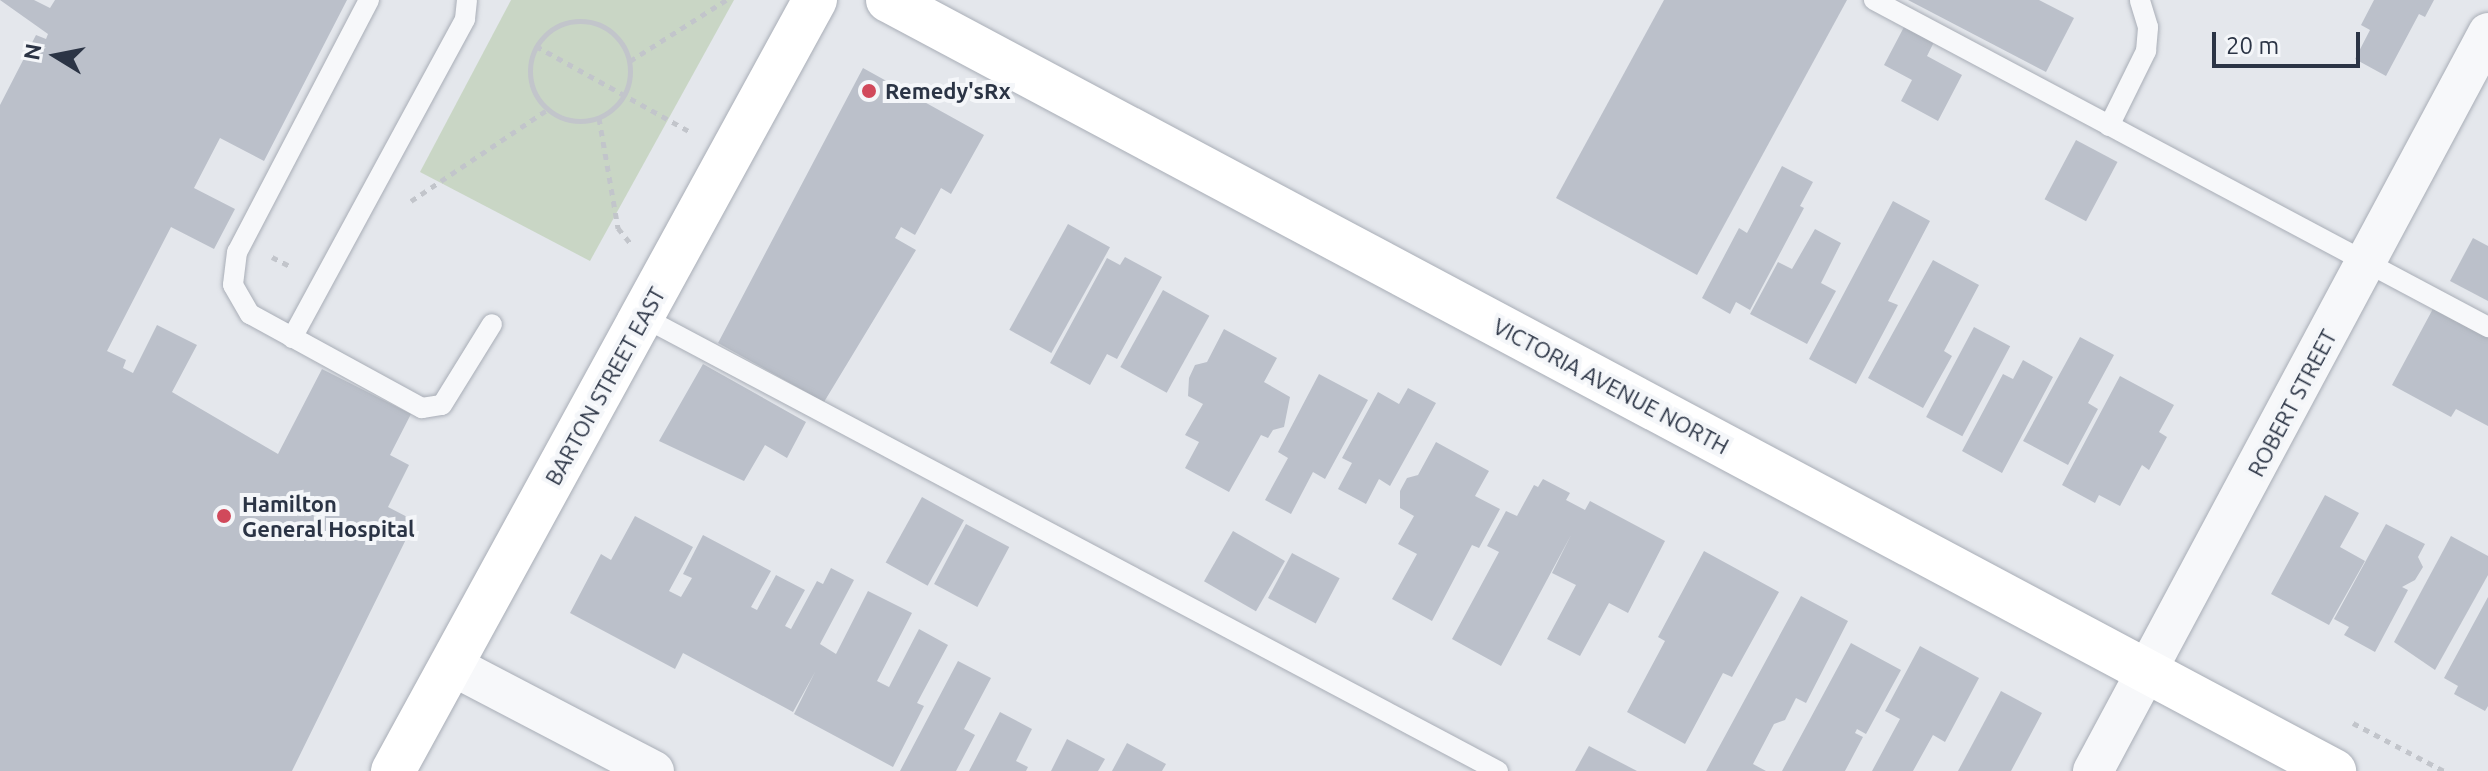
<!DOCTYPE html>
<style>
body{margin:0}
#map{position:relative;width:2488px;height:771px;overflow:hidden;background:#e4e7ec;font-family:Ubuntu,sans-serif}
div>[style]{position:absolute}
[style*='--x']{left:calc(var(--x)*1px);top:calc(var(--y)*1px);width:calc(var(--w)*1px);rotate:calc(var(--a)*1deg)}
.green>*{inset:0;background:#c9d6c5}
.building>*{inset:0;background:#bbc0ca;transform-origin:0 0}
.path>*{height:5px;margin-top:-2.5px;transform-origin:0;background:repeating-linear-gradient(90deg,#c2c5cb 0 6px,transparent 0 12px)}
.path>.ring{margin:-2.5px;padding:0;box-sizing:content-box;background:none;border:5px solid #c2c5cb;border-radius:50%}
.roads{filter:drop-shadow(0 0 2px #a9aeb7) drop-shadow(0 0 2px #a9aeb7)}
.lane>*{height:20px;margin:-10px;padding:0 10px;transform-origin:10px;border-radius:10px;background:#f7f8fa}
.street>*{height:40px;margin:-20px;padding:0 20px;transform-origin:20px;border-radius:20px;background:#f7f8fa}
.secondary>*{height:44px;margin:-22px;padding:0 22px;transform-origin:22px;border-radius:22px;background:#fff}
.dots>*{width:22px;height:22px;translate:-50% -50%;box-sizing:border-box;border:4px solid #f4f6f9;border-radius:50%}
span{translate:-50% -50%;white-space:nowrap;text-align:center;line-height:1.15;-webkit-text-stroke:8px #f4f6f9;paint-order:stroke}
.poi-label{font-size:22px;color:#2b3445;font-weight:700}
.left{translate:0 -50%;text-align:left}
.street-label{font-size:22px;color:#2b3445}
.north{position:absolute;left:16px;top:16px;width:80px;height:80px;-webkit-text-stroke:6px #f4f6f9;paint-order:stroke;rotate:280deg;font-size:22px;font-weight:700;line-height:32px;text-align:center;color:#2b3445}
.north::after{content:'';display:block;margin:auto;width:28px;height:36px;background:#2b3445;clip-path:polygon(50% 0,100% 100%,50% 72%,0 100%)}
.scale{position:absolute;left:2212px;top:32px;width:148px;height:36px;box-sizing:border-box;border:4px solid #2b3445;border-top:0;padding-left:10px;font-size:24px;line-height:28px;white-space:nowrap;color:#2b3445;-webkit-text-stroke:6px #f4f6f9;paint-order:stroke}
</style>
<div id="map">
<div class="green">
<div style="clip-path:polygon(511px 0,734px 0,590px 261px,420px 172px)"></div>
</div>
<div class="building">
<div style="clip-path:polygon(0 0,34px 0,50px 8px,55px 0,347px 0,264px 161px,220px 138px,194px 188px,235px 209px,214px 249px,171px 227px,107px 351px,126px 360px,123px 368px,133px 373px,157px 325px,197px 345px,172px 392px,278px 454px,322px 369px,411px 414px,390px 455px,409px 465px,388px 507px,415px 521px,292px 771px,0 771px,0 105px,36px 35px,46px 39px,48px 34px)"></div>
<div style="clip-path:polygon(1664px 0,1847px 0,1697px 275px,1556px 198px)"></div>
<div style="clip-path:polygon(1908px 0,2039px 0,2074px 18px,2046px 72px)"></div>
<div style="clip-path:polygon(2374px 0,2434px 0,2425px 17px,2419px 14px,2386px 76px,2355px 59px,2370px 30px,2361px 25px)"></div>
<div style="clip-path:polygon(1904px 27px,1934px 42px,1927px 56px,1962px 75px,1938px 121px,1901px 101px,1912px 80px,1884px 65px)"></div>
<div style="clip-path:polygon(863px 68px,984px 135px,951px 194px,941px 188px,915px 235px,901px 227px,895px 238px,916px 250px,824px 402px,718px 343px)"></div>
<div style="left:2076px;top:140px;width:47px;height:67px;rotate:28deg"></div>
<div style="clip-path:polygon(1782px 166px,1813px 182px,1800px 206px,1804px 208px,1750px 310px,1736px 302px,1730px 314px,1702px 298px,1739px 228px,1747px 233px)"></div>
<div style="clip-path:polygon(1893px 201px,1930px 221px,1888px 301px,1898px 305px,1856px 384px,1809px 359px)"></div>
<div style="left:1068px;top:224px;width:48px;height:121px;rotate:29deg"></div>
<div style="clip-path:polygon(1815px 229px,1841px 243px,1821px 283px,1836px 291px,1807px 344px,1750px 314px,1778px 262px,1792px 269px)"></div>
<div style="clip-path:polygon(2473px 238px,2488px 246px,2488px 301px,2450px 281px)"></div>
<div style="clip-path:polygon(1125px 257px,1162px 277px,1117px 359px,1107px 354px,1090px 385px,1050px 363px,1107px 258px,1120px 265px)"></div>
<div style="clip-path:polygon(1933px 260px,1979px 285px,1944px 351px,1952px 356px,1923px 408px,1868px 378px)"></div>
<div style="left:1163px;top:290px;width:53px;height:88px;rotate:29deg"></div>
<div style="clip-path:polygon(2435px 305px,2488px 333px,2488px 426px,2456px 409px,2451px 417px,2392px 385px)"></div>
<div style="left:1974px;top:327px;width:41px;height:102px;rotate:28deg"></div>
<div style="clip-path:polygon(1224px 329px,1277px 358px,1264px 382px,1290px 397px,1284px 427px,1273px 430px,1268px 438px,1261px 435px,1229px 492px,1185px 468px,1199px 442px,1185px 435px,1203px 404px,1188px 396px,1189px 378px,1195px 365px,1207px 362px)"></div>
<div style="clip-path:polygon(2080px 337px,2114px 355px,2088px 403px,2098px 409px,2068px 465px,2023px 441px)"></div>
<div style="clip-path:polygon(2023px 360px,2053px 377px,2002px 473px,1962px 451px,2003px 374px,2013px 379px)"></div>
<div style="clip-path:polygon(703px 364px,806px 422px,787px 458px,765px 445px,744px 481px,659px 441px)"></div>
<div style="clip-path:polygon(1319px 374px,1368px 400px,1325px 479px,1313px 472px,1291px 514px,1265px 500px,1288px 458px,1278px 452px)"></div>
<div style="clip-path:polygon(2120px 376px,2174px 405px,2159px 432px,2167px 437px,2149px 470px,2142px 465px,2120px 506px,2099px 495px,2095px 503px,2062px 485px)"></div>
<div style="clip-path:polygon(1408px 388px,1436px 403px,1390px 486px,1379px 479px,1366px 504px,1338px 489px,1352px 463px,1342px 458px,1378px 392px,1399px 404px)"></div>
<div style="clip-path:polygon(1436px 442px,1489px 471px,1475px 496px,1500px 509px,1479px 548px,1472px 545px,1432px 621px,1392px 599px,1417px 554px,1398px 544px,1414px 516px,1400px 508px,1400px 491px,1407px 478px,1418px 475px)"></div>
<div style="clip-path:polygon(1543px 479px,1570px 493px,1566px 500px,1585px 510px,1590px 501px,1665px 541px,1628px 613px,1609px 603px,1580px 656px,1547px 639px,1576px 585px,1552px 573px,1571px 535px,1501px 666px,1452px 639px,1499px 552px,1487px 546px,1506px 511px,1517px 516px,1534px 485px,1538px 487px)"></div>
<div style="clip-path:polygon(2325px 495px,2359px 513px,2340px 547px,2365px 561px,2329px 625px,2271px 594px)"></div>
<div style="left:922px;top:497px;width:48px;height:75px;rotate:29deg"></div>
<div style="clip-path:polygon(635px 516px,693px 547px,669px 591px,681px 597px,692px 578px,683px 574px,703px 535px,771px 571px,751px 607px,757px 610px,776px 575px,805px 590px,785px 626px,791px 629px,817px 581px,823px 584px,831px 568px,854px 580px,820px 644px,836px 654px,868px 591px,912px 613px,877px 681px,889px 687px,919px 629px,948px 645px,917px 703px,924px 706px,893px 767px,794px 714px,815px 672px,793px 712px,683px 653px,675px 669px,570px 613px,601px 554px,611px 560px)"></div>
<div style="left:966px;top:524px;width:49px;height:68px;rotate:28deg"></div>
<div style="clip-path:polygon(2386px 524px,2425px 544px,2418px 557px,2423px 567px,2415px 580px,2402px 587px,2408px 590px,2375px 652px,2344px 635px,2349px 627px,2334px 619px)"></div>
<div style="left:1233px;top:531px;width:60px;height:58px;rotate:30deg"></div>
<div style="clip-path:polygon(2451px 536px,2488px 556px,2488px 575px,2435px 670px,2394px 642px)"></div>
<div style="clip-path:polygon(1704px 551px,1779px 592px,1732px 677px,1723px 673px,1685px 744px,1627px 712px,1665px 641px,1658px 637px)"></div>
<div style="left:1292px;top:553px;width:54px;height:51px;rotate:28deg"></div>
<div style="clip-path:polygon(1801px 596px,1848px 621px,1806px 703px,1796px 698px,1785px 720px,1774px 724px,1753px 764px,1766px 771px,1706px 771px)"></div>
<div style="clip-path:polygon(2488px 597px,2488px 706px,2485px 711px,2454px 694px,2458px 686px,2444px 678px)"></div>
<div style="clip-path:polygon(1851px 643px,1901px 670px,1866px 734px,1857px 729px,1855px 733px,1863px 737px,1845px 771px,1782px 771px)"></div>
<div style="clip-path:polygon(1920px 646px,1979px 678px,1945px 742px,1933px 735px,1913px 771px,1872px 771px,1900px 719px,1885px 711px)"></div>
<div style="clip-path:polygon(958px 661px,991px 678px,964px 729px,975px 735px,956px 771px,900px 771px)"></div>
<div style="clip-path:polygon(2001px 691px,2042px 713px,2011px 771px,1958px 771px)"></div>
<div style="clip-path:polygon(1000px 712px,1032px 729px,1016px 761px,1028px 767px,1026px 771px,969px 771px)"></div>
<div style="clip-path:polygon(1067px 739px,1105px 759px,1098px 771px,1051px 771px)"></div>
<div style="clip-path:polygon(1127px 743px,1166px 764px,1162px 771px,1112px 771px)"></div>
<div style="clip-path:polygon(1589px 746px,1637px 771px,1575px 771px)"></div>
</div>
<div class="path">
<div class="ring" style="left:530px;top:21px;width:95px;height:95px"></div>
<div style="--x:536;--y:46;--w:175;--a:29.1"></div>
<div style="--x:630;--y:61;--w:114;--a:-32.4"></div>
<div style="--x:599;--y:118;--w:112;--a:80.2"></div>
<div style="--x:618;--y:228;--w:19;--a:51"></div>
<div style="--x:411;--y:201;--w:164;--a:-33.8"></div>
<div style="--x:272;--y:257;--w:22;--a:27"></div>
<div style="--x:2353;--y:723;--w:103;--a:27.8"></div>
</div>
<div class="roads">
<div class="lane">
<div style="--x:369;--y:0;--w:284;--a:117.6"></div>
<div style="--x:237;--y:252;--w:33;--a:97"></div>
<div style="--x:233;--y:285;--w:34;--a:60"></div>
<div style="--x:250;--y:314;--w:196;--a:28.7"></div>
<div style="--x:422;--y:408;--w:20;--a:-9"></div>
<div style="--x:442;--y:405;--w:95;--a:-58.3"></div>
<div style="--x:1874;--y:0;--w:696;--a:28.04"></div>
<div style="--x:2109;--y:126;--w:84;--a:-63.7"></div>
<div style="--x:2146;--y:51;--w:24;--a:-85"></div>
<div style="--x:2148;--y:27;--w:28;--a:-107"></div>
<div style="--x:643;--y:317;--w:968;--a:27.97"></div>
<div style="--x:292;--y:338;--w:363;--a:-61.5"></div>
<div style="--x:465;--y:19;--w:19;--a:-84"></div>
</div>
<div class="street">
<div style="--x:451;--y:665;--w:229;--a:27.6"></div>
<div style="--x:2093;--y:771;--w:837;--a:-61.84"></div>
</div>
<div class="secondary">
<div style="--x:888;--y:0;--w:1639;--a:28.07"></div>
<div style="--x:393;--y:771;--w:879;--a:-61.31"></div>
</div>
</div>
<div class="dots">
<div style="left:869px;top:91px;background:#d1495b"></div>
<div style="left:224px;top:516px;background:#d1495b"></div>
</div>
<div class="poi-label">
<span class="left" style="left:885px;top:91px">Remedy'sRx</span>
<span class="left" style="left:242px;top:516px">Hamilton<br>General Hospital</span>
</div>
<div class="street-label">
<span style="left:605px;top:386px;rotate:-61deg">BARTON STREET EAST</span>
<span style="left:1611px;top:386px;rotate:28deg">VICTORIA AVENUE NORTH</span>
<span style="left:2292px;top:403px;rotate:-62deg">ROBERT STREET</span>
</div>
<div class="north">N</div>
<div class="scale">20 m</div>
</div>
